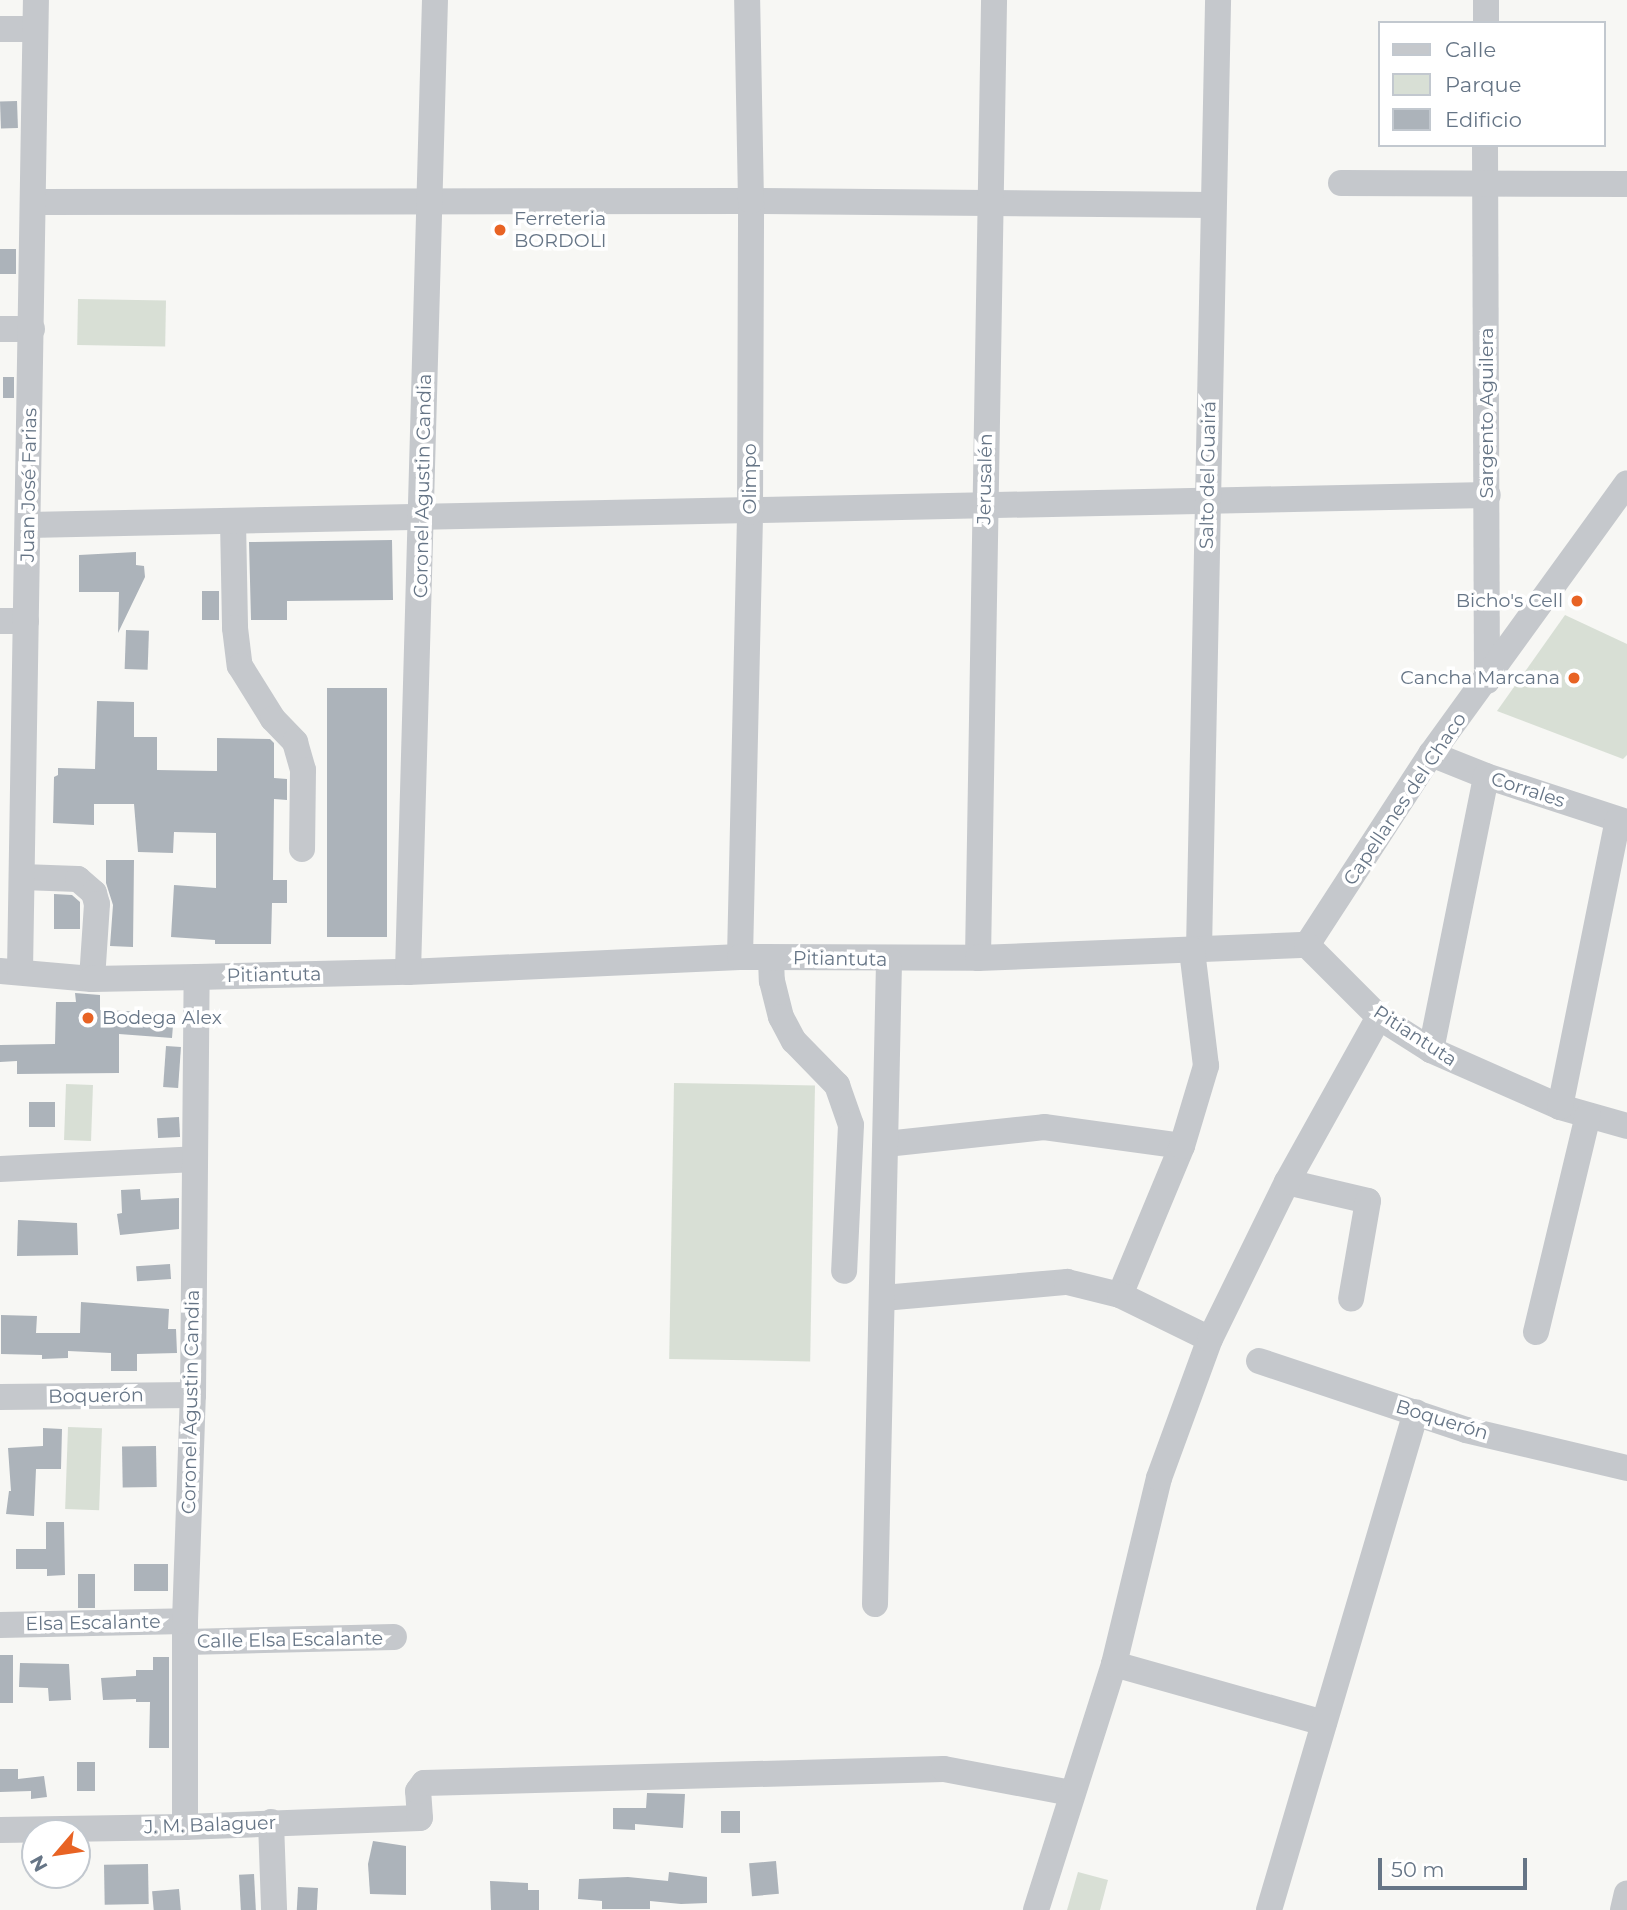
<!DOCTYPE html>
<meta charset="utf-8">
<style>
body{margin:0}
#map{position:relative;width:1627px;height:1910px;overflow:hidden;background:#f7f7f4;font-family:Montserrat,sans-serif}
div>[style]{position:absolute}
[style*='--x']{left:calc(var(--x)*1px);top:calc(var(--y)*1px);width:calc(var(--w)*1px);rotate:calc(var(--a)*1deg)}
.green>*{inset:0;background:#d8dfd5;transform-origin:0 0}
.building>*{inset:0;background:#acb3ba;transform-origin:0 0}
.minor>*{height:26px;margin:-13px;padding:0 13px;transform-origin:13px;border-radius:13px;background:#c5c8cc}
.dots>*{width:19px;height:19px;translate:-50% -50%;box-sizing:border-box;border:4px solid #fff;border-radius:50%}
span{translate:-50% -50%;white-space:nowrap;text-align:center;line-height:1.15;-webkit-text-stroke:7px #fff;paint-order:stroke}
.poi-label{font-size:19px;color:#667586}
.left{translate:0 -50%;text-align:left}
.right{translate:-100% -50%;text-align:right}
.street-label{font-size:19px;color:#667586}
.legend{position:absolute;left:1378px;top:21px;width:228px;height:126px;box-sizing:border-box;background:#fff;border:2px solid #c2c8cf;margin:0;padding:9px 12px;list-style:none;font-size:21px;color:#667586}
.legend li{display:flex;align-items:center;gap:14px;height:35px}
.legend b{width:35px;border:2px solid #c2c8cf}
.north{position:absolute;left:21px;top:1819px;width:70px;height:70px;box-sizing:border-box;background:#fff;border:2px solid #c2c8cf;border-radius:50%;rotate:241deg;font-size:19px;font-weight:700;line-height:28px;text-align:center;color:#667586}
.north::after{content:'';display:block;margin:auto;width:24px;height:32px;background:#e86324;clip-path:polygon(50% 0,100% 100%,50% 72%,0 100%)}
.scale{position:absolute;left:1378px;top:1858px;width:149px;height:32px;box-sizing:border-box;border:4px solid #667586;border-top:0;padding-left:9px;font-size:21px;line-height:24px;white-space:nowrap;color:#667586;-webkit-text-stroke:5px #fff;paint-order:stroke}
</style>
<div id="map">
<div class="green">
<div style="left:78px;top:299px;width:88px;height:46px;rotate:1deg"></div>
<div style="clip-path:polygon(1565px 615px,1627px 644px,1627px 755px,1623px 759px,1497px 711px)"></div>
<div style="left:674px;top:1083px;width:141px;height:276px;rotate:1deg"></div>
<div style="left:66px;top:1084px;width:27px;height:56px;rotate:2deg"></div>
<div style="left:68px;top:1427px;width:34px;height:82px;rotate:2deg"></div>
<div style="clip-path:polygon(1078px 1872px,1108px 1880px,1100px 1910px,1067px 1910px)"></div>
</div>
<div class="building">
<div style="left:17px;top:101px;width:27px;height:17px;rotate:88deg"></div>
<div style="left:0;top:249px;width:16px;height:25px"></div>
<div style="left:3px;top:377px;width:11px;height:21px"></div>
<div style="clip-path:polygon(392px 540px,393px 600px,287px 601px,287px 620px,251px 620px,249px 542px)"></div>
<div style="clip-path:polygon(136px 552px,136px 565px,144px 566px,145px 577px,118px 633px,119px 592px,79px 592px,79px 555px)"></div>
<div style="left:202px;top:591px;width:17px;height:29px"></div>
<div style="left:126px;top:630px;width:23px;height:39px;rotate:2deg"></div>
<div style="left:327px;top:688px;width:60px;height:249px"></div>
<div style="clip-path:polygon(97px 701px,134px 702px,134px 737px,157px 737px,157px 770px,217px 771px,217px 738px,270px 739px,274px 743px,274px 778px,287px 779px,287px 800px,274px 799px,273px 880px,287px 880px,287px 903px,272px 903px,271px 944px,215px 944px,215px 940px,171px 937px,174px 885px,216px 888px,216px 833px,174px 832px,173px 853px,138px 852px,134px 804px,94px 804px,94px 825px,53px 823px,54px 777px,58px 775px,58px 768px,95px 769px)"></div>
<div style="clip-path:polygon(106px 860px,134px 860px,133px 947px,110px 946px,113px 905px,106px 883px)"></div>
<div style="clip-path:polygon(54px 894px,72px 895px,80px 902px,80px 929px,54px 929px)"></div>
<div style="clip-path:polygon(75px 993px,100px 995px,100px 1010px,174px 1013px,172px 1038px,119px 1034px,119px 1073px,17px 1074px,17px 1061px,0 1062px,0 1045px,55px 1044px,56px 1002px,76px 1002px)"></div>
<div style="left:166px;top:1046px;width:15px;height:41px;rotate:4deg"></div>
<div style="left:29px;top:1102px;width:26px;height:25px"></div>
<div style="left:179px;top:1117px;width:20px;height:22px;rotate:87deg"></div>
<div style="clip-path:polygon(140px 1189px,141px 1200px,179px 1198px,179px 1229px,120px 1235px,117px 1214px,122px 1213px,121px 1190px)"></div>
<div style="clip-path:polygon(18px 1220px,77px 1223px,78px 1255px,17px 1256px)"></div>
<div style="left:170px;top:1264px;width:15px;height:34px;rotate:86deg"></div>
<div style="clip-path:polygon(81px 1302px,169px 1309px,168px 1329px,176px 1329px,177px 1353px,137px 1354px,137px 1371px,111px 1371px,111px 1353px,68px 1351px,68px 1358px,42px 1359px,42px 1355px,1px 1354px,1px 1315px,37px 1316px,36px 1333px,80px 1333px)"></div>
<div style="clip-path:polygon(43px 1428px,62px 1429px,61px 1469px,36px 1469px,34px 1516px,6px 1514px,9px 1491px,11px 1491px,8px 1448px,43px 1446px)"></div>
<div style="left:156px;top:1446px;width:41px;height:34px;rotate:89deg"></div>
<div style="clip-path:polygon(46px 1522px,64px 1522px,65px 1575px,47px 1576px,47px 1569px,16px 1569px,16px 1549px,46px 1549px)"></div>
<div style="left:168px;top:1564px;width:27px;height:34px;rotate:90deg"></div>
<div style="left:78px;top:1574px;width:17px;height:34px"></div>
<div style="left:0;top:1655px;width:13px;height:48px"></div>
<div style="clip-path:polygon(153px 1657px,169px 1657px,169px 1748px,149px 1748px,150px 1702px,136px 1702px,136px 1699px,103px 1700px,101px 1678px,136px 1676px,136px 1670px,153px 1670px)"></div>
<div style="clip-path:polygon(20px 1663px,69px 1664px,71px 1700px,49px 1701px,48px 1688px,19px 1687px)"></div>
<div style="left:77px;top:1762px;width:18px;height:29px"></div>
<div style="clip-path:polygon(0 1769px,18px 1769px,18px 1779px,44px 1776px,47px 1797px,31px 1799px,31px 1791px,0 1792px)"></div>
<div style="clip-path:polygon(647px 1793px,685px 1794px,683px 1828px,635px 1824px,635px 1830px,613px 1829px,613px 1808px,646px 1808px)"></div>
<div style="left:721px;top:1811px;width:19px;height:22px"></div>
<div style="clip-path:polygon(373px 1841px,406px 1846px,406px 1895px,370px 1894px,368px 1864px)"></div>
<div style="left:776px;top:1861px;width:33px;height:27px;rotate:85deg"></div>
<div style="left:148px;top:1864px;width:40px;height:44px;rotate:89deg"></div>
<div style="clip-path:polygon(669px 1872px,707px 1877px,707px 1903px,681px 1904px,650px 1901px,650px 1909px,602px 1909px,602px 1901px,578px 1899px,579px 1879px,628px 1877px,668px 1881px)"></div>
<div style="left:254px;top:1874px;width:36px;height:15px;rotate:87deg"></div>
<div style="clip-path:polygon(490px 1881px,528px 1883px,528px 1890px,539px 1890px,539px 1910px,491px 1910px)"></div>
<div style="left:298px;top:1887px;width:20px;height:23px;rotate:3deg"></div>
<div style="left:179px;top:1889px;width:21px;height:27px;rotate:85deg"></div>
</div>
<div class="minor">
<div style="--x:1486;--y:23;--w:23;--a:-90"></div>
<div style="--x:0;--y:29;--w:35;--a:0"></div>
<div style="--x:1485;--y:145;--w:536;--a:89.79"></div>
<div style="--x:1341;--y:183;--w:286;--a:0.2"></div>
<div style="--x:34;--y:202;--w:717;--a:-0.08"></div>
<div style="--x:751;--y:201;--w:462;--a:0.5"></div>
<div style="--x:0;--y:329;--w:32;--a:0"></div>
<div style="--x:233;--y:521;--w:107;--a:88.9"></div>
<div style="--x:235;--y:628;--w:38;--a:83"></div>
<div style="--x:240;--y:666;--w:62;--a:58.1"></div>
<div style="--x:273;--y:719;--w:32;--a:46"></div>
<div style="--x:295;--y:742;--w:29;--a:74"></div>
<div style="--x:303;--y:770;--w:79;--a:90.7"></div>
<div style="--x:28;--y:525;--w:1460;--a:-1.18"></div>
<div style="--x:0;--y:621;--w:26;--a:0"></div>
<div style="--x:1431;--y:754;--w:59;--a:21.8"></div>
<div style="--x:1486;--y:776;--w:148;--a:18.1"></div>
<div style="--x:22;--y:877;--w:56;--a:2"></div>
<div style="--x:78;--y:879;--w:21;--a:41"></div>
<div style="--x:94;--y:893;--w:11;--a:75"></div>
<div style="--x:97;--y:904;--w:75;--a:93.8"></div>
<div style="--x:1307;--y:945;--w:228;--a:-57"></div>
<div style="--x:1431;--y:754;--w:334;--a:-54.1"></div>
<div style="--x:1199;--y:950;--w:950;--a:-88.85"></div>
<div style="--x:740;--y:957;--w:445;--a:-88.7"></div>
<div style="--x:750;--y:512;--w:311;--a:-89.8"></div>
<div style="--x:751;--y:201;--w:201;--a:-91.1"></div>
<div style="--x:771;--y:958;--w:23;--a:88"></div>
<div style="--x:772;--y:981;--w:37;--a:76"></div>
<div style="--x:781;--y:1017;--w:27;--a:62"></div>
<div style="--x:794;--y:1041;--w:62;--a:45.7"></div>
<div style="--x:837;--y:1085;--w:42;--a:70.7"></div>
<div style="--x:851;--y:1125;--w:146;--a:92.7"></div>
<div style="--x:978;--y:958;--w:958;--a:-89.04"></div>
<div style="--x:0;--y:971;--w:92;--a:5"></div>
<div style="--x:92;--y:979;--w:105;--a:-1.1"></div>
<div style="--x:197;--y:977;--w:211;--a:-1.4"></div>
<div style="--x:408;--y:972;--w:332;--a:-2.6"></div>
<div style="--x:740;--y:957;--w:238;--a:0.2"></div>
<div style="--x:978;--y:958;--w:329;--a:-2.3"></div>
<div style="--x:1307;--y:945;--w:102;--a:45"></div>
<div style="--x:1379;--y:1017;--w:62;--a:32.4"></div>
<div style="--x:1431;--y:1050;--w:141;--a:23.8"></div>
<div style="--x:1560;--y:1107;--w:70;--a:15.8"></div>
<div style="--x:20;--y:971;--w:971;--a:-89.06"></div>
<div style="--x:408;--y:972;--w:972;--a:-88.41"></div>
<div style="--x:1431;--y:1050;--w:279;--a:-78.6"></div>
<div style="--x:1560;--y:1107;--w:293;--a:-78.6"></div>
<div style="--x:886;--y:1144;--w:159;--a:-6.1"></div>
<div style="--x:1044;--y:1127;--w:139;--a:7.8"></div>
<div style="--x:0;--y:1169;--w:195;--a:-2.9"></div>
<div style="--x:1287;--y:1182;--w:83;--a:13.2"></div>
<div style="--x:1368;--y:1201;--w:99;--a:99.8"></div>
<div style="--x:1120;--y:1295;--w:161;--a:-67.4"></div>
<div style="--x:1182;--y:1146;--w:84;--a:-73.3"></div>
<div style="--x:1206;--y:1066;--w:117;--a:-96.9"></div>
<div style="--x:883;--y:1298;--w:185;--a:-5"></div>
<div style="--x:1067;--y:1282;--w:55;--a:13.8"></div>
<div style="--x:1120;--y:1295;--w:100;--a:26.1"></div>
<div style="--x:1536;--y:1332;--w:222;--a:-76.5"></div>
<div style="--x:1259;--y:1361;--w:218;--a:18.4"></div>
<div style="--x:1466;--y:1430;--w:165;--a:13.3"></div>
<div style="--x:0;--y:1397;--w:193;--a:-0.6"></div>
<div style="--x:875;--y:1604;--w:644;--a:-88.75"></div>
<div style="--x:0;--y:1625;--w:185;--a:-1.2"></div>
<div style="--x:186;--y:1642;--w:208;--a:-1.4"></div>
<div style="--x:1114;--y:1664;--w:218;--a:15.7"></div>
<div style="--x:271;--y:1822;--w:88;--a:88"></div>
<div style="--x:185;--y:1827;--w:206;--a:-90"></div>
<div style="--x:185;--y:1621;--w:226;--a:-88"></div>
<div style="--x:193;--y:1395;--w:418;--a:-89.5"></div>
<div style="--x:0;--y:1830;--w:185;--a:-0.9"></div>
<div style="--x:185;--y:1827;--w:235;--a:-2.2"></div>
<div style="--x:420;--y:1818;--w:27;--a:-94"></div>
<div style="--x:418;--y:1791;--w:10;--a:-53"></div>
<div style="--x:424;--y:1783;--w:520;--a:-1.54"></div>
<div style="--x:944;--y:1769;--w:129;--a:10.7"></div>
<div style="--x:1036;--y:1910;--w:258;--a:-72.4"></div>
<div style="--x:1114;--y:1664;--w:191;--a:-76.4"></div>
<div style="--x:1159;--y:1478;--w:148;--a:-69.9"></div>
<div style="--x:1210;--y:1339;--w:175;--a:-63.9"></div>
<div style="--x:1287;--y:1182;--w:189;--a:-60.9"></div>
<div style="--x:1269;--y:1910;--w:519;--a:-73.55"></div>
<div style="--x:1623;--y:1910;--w:17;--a:-77"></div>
</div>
<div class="dots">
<div style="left:500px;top:230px;background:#e86324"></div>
<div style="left:1577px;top:601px;background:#e86324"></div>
<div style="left:1574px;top:678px;background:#e86324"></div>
<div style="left:88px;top:1018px;background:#e86324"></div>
</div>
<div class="poi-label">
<span class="left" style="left:514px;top:230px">Ferreteria<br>BORDOLI</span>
<span class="right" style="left:1563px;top:601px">Bicho's Cell</span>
<span class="right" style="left:1560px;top:678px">Cancha Marcana</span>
<span class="left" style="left:102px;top:1018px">Bodega Alex</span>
</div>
<div class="street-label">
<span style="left:1487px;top:413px;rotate:-90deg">Sargento Aguilera</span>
<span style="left:1208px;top:475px;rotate:-89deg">Salto del Guairá</span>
<span style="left:750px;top:479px;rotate:-90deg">Olimpo</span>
<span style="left:985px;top:479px;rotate:-89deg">Jerusalén</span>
<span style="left:29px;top:485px;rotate:-89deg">Juan José Farias</span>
<span style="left:423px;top:486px;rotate:-89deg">Coronel Agustin Candia</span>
<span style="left:1528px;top:790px;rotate:18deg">Corrales</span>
<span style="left:1405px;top:799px;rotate:-56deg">Capellanes del Chaco</span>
<span style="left:840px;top:959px;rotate:1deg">Pitiantuta</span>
<span style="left:274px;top:975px;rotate:-1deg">Pitiantuta</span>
<span style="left:1415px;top:1036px;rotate:33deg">Pitiantuta</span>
<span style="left:96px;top:1396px;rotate:-1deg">Boquerón</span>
<span style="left:191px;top:1402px;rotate:-89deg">Coronel Agustin Candia</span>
<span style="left:1442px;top:1420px;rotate:17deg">Boquerón</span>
<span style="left:93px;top:1623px;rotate:-1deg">Elsa Escalante</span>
<span style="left:290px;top:1640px;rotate:-1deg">Calle Elsa Escalante</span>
<span style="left:210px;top:1825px;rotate:-2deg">J. M. Balaguer</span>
</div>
<ul class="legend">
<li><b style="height:9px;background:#c5c8cc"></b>Calle</li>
<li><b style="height:19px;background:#d8dfd5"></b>Parque</li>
<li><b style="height:19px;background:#acb3ba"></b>Edificio</li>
</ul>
<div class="north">N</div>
<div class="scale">50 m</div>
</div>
